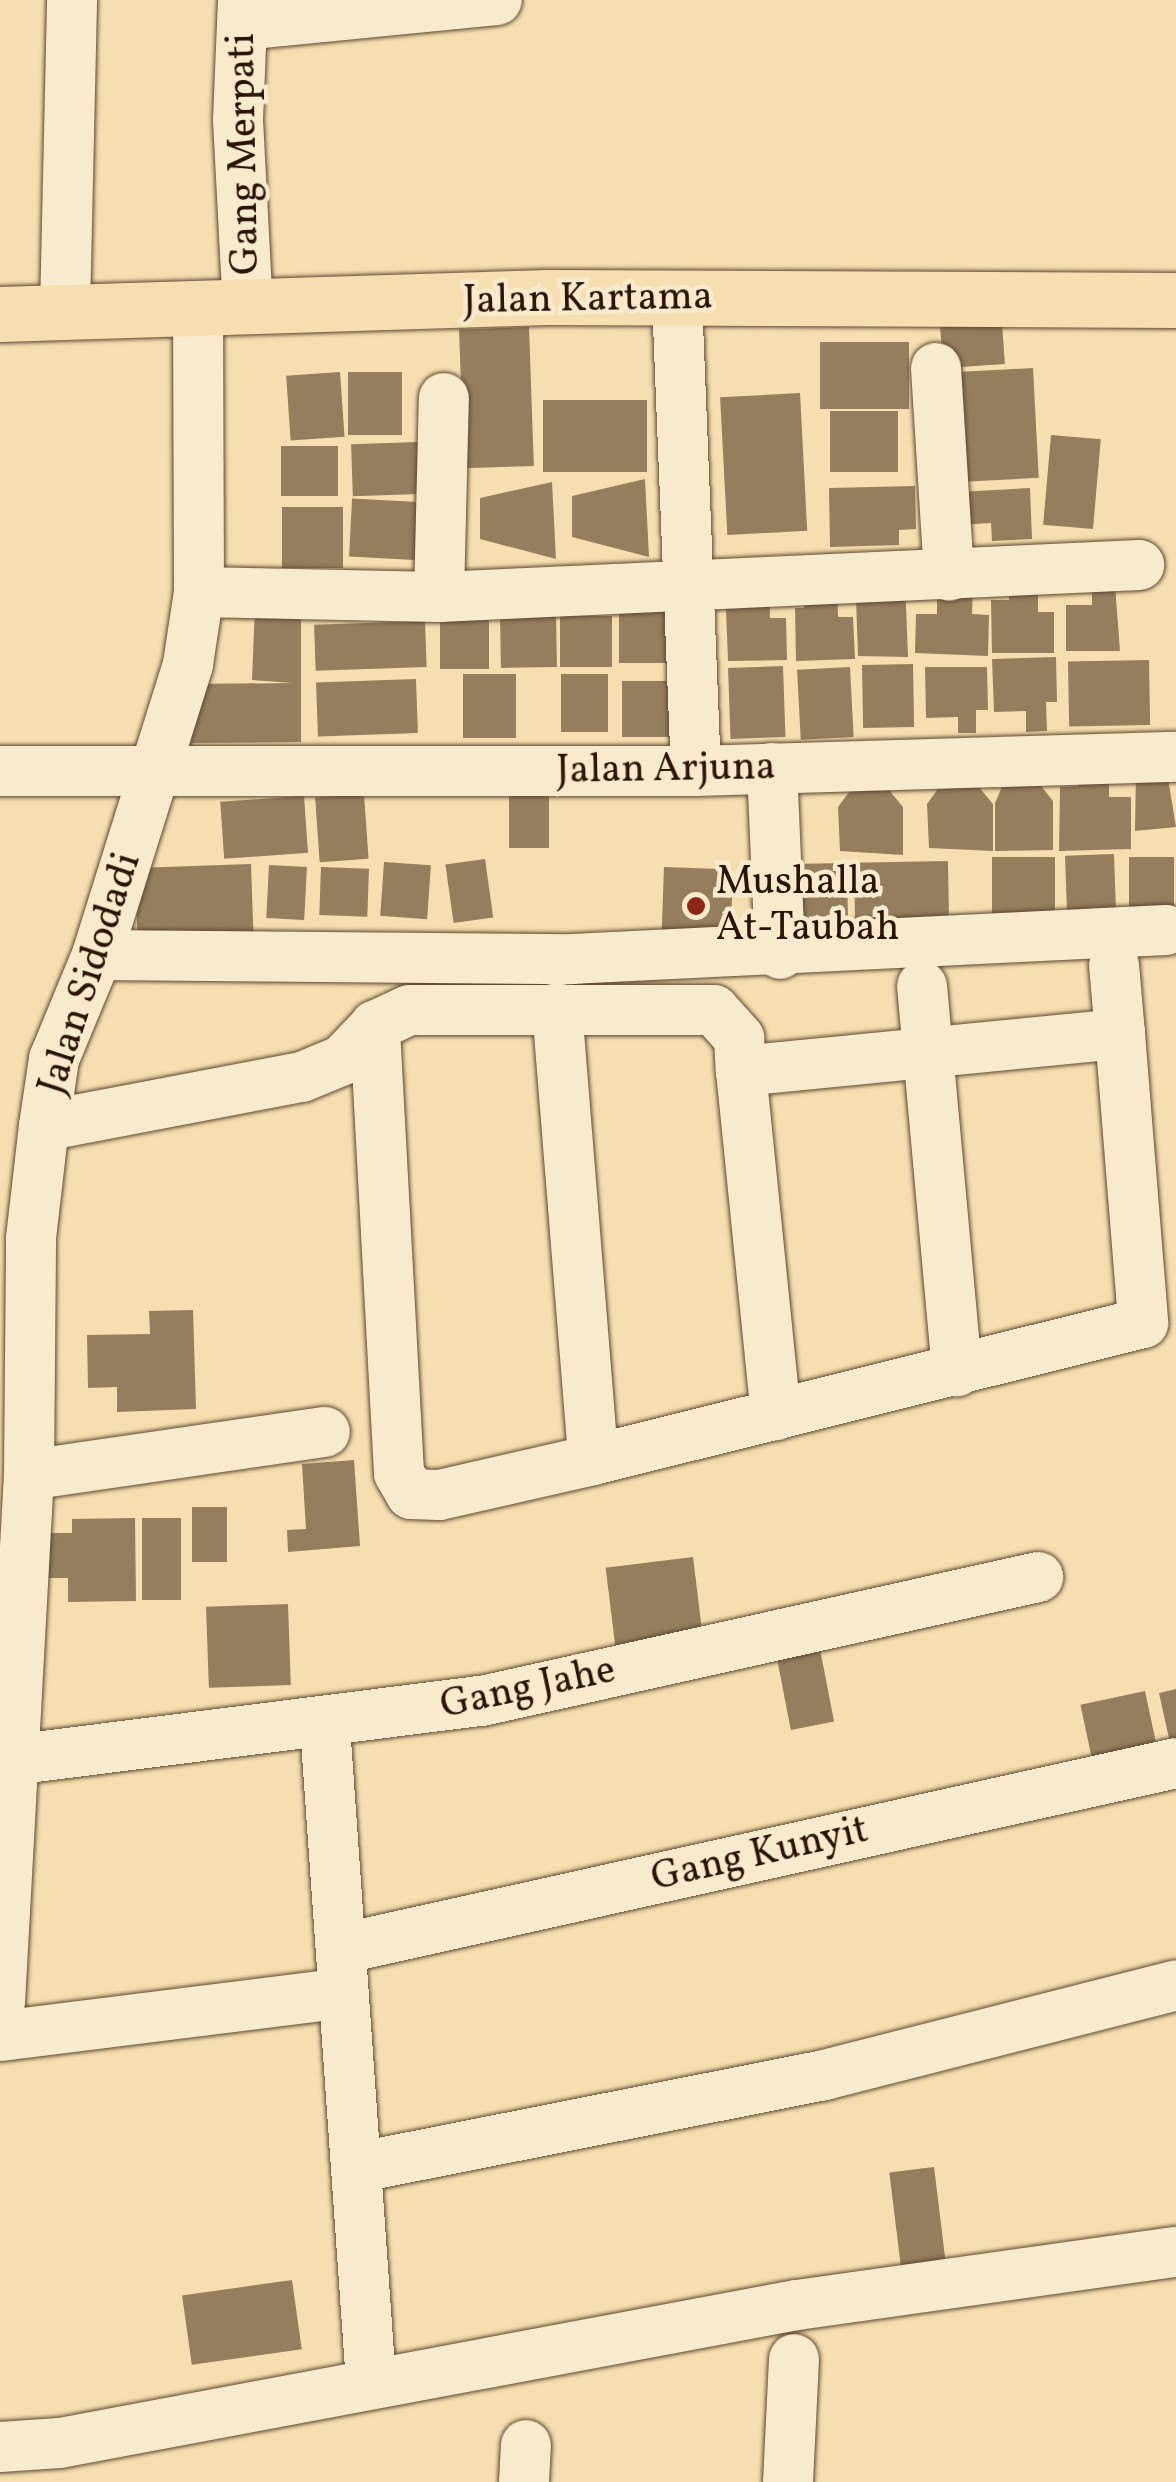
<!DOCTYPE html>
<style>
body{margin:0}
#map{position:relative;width:1176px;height:2482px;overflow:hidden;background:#f5dfb0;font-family:Vollkorn,serif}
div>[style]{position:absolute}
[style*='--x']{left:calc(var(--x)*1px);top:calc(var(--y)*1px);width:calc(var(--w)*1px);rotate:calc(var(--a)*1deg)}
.building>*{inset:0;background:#947e5e;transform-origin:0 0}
.roads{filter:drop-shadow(0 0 2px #5e4730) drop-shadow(0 0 2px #5e4730)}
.minor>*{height:50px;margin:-25px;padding:0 25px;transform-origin:25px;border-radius:25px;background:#f8eacc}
.major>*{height:55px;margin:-27.5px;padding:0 27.5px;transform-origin:27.5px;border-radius:27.5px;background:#f5dfb0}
.dots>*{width:28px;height:28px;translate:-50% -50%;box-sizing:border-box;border:5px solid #f8eacc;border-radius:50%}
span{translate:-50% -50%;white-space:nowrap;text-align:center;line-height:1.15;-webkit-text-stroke:9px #f8eacc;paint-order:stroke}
.street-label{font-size:40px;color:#2b1406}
.poi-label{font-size:40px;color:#2b1406}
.left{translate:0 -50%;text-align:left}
</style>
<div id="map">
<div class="building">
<div style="left:1002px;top:323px;width:41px;height:62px;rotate:86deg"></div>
<div style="left:529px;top:327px;width:139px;height:70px;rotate:88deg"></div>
<div style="left:909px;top:342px;width:67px;height:89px;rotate:90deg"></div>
<div style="left:1033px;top:368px;width:110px;height:90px;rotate:87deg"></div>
<div style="left:340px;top:372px;width:65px;height:54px;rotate:86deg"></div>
<div style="left:402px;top:372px;width:63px;height:54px;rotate:90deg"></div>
<div style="left:800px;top:393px;width:138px;height:80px;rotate:87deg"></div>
<div style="left:647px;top:400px;width:72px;height:104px;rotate:90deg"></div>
<div style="left:830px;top:411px;width:68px;height:61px"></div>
<div style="left:1051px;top:435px;width:50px;height:90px;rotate:5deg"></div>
<div style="left:418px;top:442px;width:52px;height:67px;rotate:88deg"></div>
<div style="left:338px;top:446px;width:50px;height:57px;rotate:90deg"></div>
<div style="clip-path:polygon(645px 479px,649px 557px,572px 537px,572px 496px)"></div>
<div style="clip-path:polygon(552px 482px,556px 559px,480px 539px,480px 498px)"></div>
<div style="clip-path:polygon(915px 486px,916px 529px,899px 530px,899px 545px,830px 547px,829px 488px)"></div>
<div style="clip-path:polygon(1030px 488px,1032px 539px,992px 541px,991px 523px,958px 525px,957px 492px)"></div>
<div style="left:418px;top:502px;width:58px;height:66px;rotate:93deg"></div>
<div style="left:282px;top:507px;width:61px;height:61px"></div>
<div style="clip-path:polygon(837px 580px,838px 617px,853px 617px,855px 659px,796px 661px,795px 608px,804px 608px,803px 581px)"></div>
<div style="clip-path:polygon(905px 580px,908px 657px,858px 656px,856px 598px)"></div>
<div style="clip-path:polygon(769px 581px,770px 618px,786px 618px,787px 660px,728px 661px,726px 609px,737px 609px,736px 582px)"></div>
<div style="clip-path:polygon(1009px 584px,1038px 584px,1038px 612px,1054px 612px,1054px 653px,992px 653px,991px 600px,1009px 600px)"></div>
<div style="clip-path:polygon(937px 585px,973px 586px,972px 614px,989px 615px,988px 656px,915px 653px,916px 614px,937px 614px)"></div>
<div style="clip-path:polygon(1092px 585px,1115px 585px,1120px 651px,1066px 651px,1066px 605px,1092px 605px)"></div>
<div style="left:619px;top:598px;width:51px;height:65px"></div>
<div style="left:440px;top:602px;width:49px;height:67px"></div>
<div style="clip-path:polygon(255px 605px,301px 606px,301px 742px,191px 743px,191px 684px,293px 683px,252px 680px)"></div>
<div style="left:556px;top:613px;width:54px;height:56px;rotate:89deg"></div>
<div style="left:560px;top:616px;width:52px;height:51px"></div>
<div style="left:425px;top:621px;width:46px;height:111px;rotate:88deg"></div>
<div style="clip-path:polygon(1056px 657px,1057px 702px,1046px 702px,1047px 731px,1026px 732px,1026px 711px,994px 712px,992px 659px)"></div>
<div style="left:1149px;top:660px;width:65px;height:81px;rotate:89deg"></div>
<div style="left:913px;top:664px;width:63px;height:51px;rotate:89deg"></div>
<div style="left:783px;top:666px;width:71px;height:55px;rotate:88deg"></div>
<div style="left:850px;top:667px;width:70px;height:53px;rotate:87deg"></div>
<div style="clip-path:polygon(925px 667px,987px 667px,988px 710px,976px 710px,976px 733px,958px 733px,958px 717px,926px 718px)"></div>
<div style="left:463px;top:674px;width:53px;height:64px"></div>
<div style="left:561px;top:674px;width:47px;height:58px"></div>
<div style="left:416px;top:679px;width:54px;height:100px;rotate:88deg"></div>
<div style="left:622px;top:681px;width:51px;height:56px"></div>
<div style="clip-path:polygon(1078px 771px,1109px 772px,1109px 797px,1131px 797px,1131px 849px,1059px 851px,1060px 787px,1078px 786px)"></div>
<div style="clip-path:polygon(1136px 772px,1167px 772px,1176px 827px,1135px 831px)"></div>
<div style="clip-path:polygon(1008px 773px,1034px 777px,1053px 801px,1053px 850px,995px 851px,995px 803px)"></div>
<div style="clip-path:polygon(947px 776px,973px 780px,993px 804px,993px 851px,929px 848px,927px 804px)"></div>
<div style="clip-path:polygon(858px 780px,884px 784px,903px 807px,903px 855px,840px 851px,838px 807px)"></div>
<div style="left:364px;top:794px;width:65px;height:49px;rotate:86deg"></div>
<div style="left:509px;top:795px;width:40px;height:53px"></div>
<div style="left:304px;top:796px;width:57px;height:84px;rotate:86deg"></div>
<div style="left:1114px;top:854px;width:59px;height:49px;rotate:88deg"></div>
<div style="left:1055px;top:857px;width:57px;height:63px;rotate:90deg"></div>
<div style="left:1174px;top:857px;width:51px;height:45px;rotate:90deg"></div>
<div style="left:485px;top:859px;width:59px;height:40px;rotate:82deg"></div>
<div style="left:948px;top:861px;width:60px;height:94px;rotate:89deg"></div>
<div style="left:384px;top:862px;width:47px;height:54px;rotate:4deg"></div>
<div style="left:847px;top:863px;width:73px;height:46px;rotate:89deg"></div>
<div style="left:251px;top:864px;width:70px;height:116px;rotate:88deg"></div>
<div style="left:269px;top:865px;width:38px;height:53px;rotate:3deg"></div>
<div style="left:321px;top:867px;width:48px;height:48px;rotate:2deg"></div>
<div style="left:664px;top:867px;width:69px;height:76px;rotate:2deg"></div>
<div style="clip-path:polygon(193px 1310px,196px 1409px,117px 1412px,117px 1387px,88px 1388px,87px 1335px,150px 1334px,149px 1311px)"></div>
<div style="clip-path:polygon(354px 1460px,360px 1546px,288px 1552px,287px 1530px,306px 1529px,302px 1464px)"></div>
<div style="left:192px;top:1507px;width:35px;height:55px"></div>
<div style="clip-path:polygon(135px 1518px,136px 1601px,68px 1602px,68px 1578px,48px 1578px,48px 1533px,72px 1533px,72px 1519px)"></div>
<div style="left:142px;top:1518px;width:39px;height:82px"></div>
<div style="left:693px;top:1557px;width:78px;height:88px;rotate:83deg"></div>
<div style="left:288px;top:1604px;width:81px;height:82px;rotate:88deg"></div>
<div style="left:819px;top:1644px;width:79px;height:44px;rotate:79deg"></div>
<div style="clip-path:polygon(1176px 1689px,1176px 1751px,1172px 1752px,1159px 1693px)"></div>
<div style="left:1145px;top:1691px;width:64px;height:66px;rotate:78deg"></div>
<div style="left:934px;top:2167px;width:109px;height:45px;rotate:83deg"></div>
<div style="left:292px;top:2280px;width:70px;height:111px;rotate:82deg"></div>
</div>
<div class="roads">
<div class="minor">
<div style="--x:243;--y:0;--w:120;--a:92.4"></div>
<div style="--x:238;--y:120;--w:188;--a:87"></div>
<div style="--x:243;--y:25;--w:255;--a:-5.6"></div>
<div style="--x:677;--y:299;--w:472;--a:87.7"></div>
<div style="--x:65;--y:311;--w:311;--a:-88.7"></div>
<div style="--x:936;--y:368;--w:208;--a:86.4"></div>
<div style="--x:199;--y:592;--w:240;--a:1.2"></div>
<div style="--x:439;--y:597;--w:701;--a:-2.62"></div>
<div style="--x:439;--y:597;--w:199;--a:-88.6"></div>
<div style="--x:772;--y:768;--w:186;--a:87.5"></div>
<div style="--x:0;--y:771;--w:696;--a:0"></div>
<div style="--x:696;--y:771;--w:480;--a:-1.7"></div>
<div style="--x:97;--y:955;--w:475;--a:0.5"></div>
<div style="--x:572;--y:959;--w:595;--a:-2.8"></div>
<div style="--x:1114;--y:965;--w:69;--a:85"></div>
<div style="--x:922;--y:986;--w:387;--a:84.8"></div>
<div style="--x:557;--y:1008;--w:453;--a:85.4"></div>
<div style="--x:741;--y:1071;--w:346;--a:84.2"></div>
<div style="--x:44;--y:1126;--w:263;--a:-10.8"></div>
<div style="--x:302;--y:1077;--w:44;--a:-22.5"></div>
<div style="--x:343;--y:1060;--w:47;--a:-46.7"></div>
<div style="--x:375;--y:1026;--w:38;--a:-25"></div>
<div style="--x:410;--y:1010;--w:304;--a:0"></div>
<div style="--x:714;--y:1010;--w:38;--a:48"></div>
<div style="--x:739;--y:1038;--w:33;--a:87"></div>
<div style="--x:741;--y:1071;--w:381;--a:-5.6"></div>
<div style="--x:1120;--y:1034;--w:290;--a:85.4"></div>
<div style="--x:1143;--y:1323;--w:567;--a:166.01"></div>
<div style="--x:593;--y:1460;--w:158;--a:167.2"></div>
<div style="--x:439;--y:1495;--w:28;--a:-178"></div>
<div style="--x:411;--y:1494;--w:24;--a:-120"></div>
<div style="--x:399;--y:1473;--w:448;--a:-93.1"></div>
<div style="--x:29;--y:1475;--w:299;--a:-8.3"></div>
<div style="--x:325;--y:1726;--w:658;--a:85.99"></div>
<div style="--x:12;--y:1760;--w:474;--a:-7.2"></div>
<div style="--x:482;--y:1701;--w:570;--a:-12.57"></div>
<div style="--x:345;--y:1948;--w:851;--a:-12.55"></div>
<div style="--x:0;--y:2003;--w:529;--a:-86.86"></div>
<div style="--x:29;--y:1475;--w:237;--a:-89.5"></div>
<div style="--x:31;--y:1238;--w:113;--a:-83.4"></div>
<div style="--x:44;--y:1126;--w:68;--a:-81.5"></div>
<div style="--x:54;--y:1059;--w:113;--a:-67.5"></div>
<div style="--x:97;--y:955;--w:305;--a:-72.6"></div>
<div style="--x:188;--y:664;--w:73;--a:-81.3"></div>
<div style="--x:199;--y:592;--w:280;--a:-90.2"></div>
<div style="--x:0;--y:2036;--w:346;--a:-7.1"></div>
<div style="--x:360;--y:2167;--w:473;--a:-11.2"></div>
<div style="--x:824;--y:2075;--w:363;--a:-14.3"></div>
<div style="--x:0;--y:2447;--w:60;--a:-3.8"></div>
<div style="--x:60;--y:2443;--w:750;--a:-10.61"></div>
<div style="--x:797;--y:2305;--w:383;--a:-8"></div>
<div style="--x:524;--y:2482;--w:37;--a:-87"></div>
<div style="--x:788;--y:2482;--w:123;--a:-87.2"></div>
</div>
<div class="major">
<div style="--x:0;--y:314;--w:548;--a:-1.78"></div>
<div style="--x:548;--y:297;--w:628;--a:0.27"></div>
</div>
</div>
<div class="dots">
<div style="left:696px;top:906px;background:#8f2418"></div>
</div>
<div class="street-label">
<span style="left:245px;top:154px;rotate:-91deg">Gang Merpati</span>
<span style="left:588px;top:300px;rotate:-1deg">Jalan Kartama</span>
<span style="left:666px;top:770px;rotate:-1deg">Jalan Arjuna</span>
<span style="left:91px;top:974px;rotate:-72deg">Jalan Sidodadi</span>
<span style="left:528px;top:1689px;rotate:-12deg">Gang Jahe</span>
<span style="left:760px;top:1855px;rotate:-13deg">Gang Kunyit</span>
</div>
<div class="poi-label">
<span class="left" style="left:716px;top:906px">Mushalla<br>At-Taubah</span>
</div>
</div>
